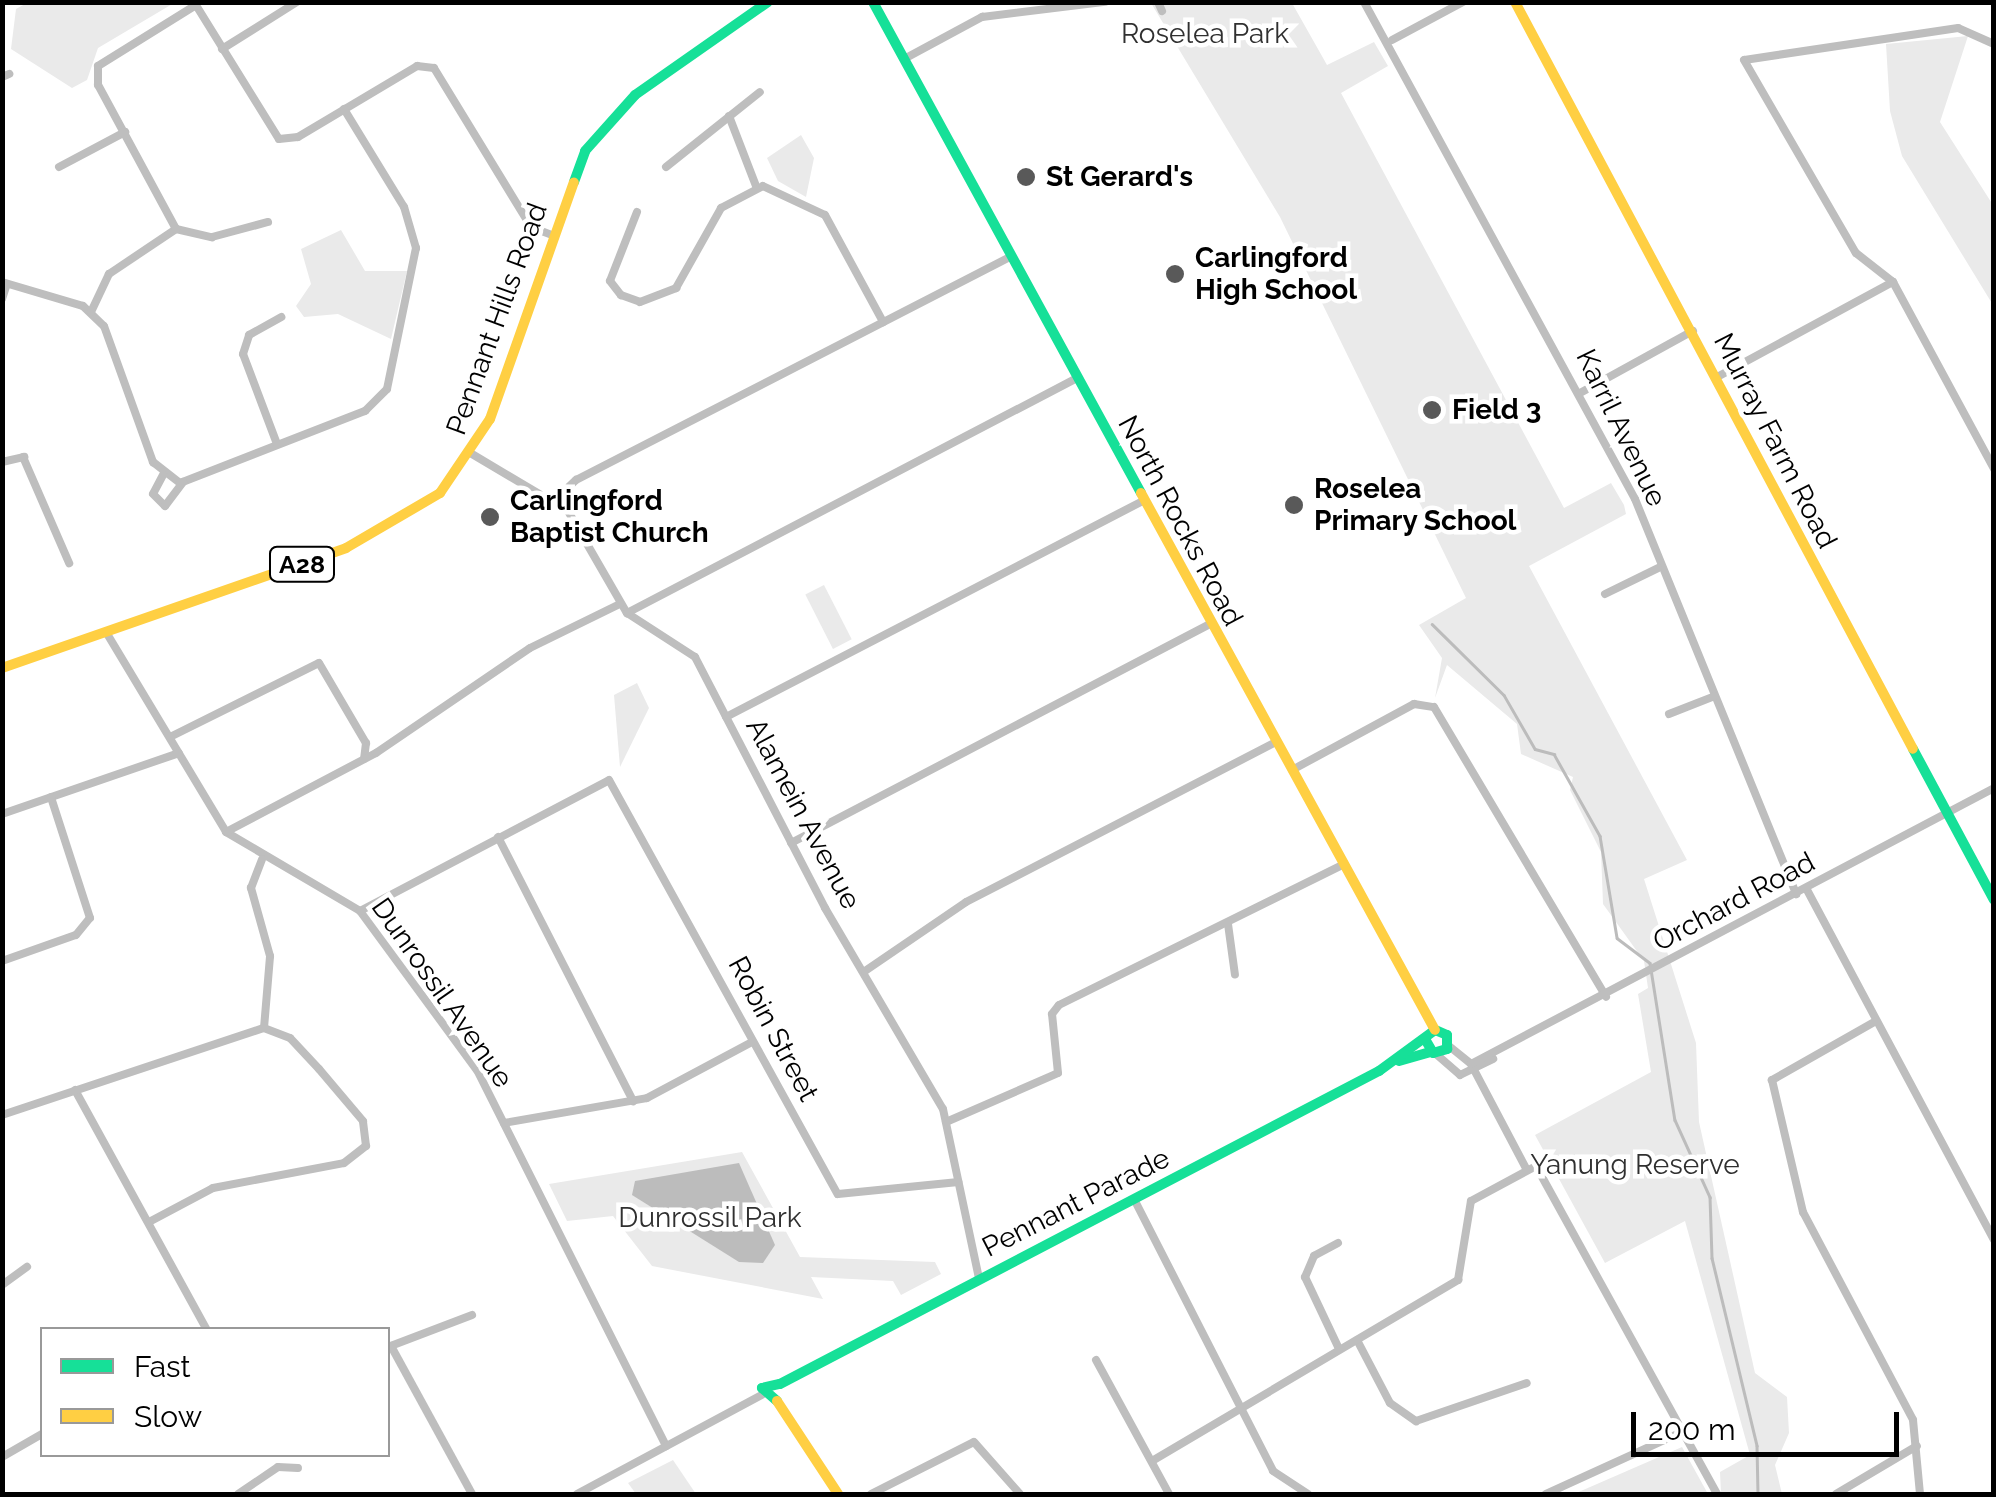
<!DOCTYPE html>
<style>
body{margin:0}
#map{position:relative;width:1996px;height:1497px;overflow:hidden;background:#fff;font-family:Raleway,sans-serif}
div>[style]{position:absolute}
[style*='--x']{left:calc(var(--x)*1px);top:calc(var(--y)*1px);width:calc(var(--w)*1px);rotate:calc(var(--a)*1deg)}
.green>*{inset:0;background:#eaeaea;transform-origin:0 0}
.water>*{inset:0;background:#bcbcbc}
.stream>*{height:2.5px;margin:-1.25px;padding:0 1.25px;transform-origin:1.25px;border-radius:1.25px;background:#bcbcbc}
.street>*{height:8px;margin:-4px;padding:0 4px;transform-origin:4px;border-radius:4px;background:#bebebe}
.fast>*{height:10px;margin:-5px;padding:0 5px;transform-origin:5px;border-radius:5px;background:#16e098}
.slow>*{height:10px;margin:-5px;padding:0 5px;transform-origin:5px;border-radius:5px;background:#ffcf43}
.dots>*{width:28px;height:28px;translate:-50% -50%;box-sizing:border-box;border:5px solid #fff;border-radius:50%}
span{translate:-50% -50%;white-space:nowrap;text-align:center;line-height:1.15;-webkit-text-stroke:9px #fff;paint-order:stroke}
.shield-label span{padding:2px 8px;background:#fff;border:2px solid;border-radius:8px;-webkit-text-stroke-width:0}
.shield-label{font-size:25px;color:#000;font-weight:700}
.park-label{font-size:28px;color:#303030}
.poi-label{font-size:28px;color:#000;font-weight:700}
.left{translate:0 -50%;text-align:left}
.street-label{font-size:28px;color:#000}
.frame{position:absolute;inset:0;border:5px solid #000;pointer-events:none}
.legend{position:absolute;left:40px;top:1327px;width:350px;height:130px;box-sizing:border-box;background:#fff;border:2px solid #999;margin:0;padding:12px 18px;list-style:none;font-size:30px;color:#000}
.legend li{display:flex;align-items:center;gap:20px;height:50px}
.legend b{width:50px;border:2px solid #999}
.scale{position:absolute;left:1631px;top:1412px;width:268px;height:45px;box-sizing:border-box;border:5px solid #000;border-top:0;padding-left:12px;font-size:30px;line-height:35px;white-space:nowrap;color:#000;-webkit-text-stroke:8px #fff;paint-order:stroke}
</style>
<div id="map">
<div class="green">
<div style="clip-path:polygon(27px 3px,27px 2px,174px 3px,98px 48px,87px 80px,72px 88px,11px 49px,16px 9px)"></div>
<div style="clip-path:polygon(1151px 3px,1292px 3px,1327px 65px,1374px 42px,1388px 66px,1341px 93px,1564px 508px,1611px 483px,1624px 505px,1626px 514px,1529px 566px,1687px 860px,1644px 879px,1696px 1043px,1699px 1122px,1755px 1373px,1787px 1397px,1789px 1433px,1775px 1465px,1782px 1494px,1721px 1494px,1720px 1472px,1750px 1455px,1685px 1221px,1605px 1263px,1535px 1135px,1651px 1072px,1638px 994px,1648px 988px,1644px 961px,1603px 904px,1601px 852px,1570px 790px,1573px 777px,1521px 754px,1517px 724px,1447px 665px,1435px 698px,1442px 658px,1419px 625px,1466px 598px,1280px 217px)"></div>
<div style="clip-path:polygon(1968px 36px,1940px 122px,1993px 205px,1993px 305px,1902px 156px,1890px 111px,1886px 44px)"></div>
<div style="clip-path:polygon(801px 135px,814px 158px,806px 197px,778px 181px,767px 158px)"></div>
<div style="clip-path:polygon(341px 230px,365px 271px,407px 271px,391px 339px,338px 314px,304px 317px,296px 306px,311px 284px,301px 249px)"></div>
<div style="left:824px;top:585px;width:61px;height:21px;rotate:63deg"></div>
<div style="clip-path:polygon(637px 683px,649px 708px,620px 767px,614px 695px)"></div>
<div style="clip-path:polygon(742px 1152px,800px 1257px,935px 1262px,941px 1274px,901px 1295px,893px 1281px,811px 1277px,823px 1299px,652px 1266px,613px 1216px,567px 1221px,549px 1184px)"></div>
<div style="clip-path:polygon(1682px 1447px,1708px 1494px,1574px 1494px)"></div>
<div style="clip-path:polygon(673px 1460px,696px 1494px,636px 1494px,628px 1483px)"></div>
</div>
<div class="water">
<div style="clip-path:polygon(739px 1163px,775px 1245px,763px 1263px,739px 1262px,632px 1195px,635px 1181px)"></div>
</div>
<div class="stream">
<div style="--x:1432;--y:624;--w:101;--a:44.6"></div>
<div style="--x:1504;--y:695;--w:62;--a:60.1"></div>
<div style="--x:1535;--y:749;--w:20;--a:15"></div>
<div style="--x:1554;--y:754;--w:94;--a:60.7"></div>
<div style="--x:1600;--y:836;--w:103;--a:80.5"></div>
<div style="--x:1617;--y:938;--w:41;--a:37.1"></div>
<div style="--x:1650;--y:963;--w:159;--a:81"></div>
<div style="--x:1675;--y:1120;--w:85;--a:65.6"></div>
<div style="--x:1710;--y:1197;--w:61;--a:88.1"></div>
<div style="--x:1712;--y:1258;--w:193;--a:76.5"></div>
<div style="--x:1757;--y:1446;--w:48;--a:88.8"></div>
</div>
<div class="street">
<div style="--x:194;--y:2;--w:161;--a:58.2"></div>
<div style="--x:279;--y:139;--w:19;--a:-6"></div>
<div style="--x:298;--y:137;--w:139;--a:-30.8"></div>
<div style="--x:417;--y:66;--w:17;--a:7"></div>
<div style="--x:434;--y:68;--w:186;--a:58.6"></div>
<div style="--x:531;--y:227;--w:22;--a:21"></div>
<div style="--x:1158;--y:2;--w:10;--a:66"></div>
<div style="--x:1364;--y:2;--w:566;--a:61.4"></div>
<div style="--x:1635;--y:499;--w:427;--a:67.8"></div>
<div style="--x:1392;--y:40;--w:81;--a:-28.2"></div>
<div style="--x:1994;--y:44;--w:39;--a:-156"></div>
<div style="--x:1958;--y:28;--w:216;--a:171.5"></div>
<div style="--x:1744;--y:60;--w:223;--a:59.9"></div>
<div style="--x:1856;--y:253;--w:47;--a:38.1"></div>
<div style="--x:1893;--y:282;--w:213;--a:61.6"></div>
<div style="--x:222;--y:49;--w:89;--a:-32.1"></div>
<div style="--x:904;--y:59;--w:89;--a:-28.3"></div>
<div style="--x:982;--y:17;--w:124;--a:-7"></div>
<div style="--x:2;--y:77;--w:8;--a:-23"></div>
<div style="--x:729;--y:116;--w:75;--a:68.9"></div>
<div style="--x:59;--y:167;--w:75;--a:-27.9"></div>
<div style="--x:666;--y:167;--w:120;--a:-38.6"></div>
<div style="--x:637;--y:212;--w:74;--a:111.4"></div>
<div style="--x:610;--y:281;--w:18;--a:52"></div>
<div style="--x:621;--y:295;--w:20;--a:20"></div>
<div style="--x:640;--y:302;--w:39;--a:-21"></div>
<div style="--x:676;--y:288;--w:92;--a:-60.6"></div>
<div style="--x:721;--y:208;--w:47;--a:-27.6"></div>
<div style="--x:763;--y:186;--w:68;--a:25.1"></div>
<div style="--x:825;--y:215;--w:122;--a:61.5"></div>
<div style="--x:176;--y:229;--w:37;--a:13"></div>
<div style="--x:212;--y:237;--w:58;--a:-15"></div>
<div style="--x:2;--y:282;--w:84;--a:16.5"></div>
<div style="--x:83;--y:306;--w:29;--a:44"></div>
<div style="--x:104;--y:326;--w:145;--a:70.2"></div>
<div style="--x:153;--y:462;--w:34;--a:38"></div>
<div style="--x:180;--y:483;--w:199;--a:-21.3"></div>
<div style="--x:365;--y:411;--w:31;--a:-45"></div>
<div style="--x:387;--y:389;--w:144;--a:-78.4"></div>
<div style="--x:416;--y:248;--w:43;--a:-106.3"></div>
<div style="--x:404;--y:207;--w:115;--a:-121.5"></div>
<div style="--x:2;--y:299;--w:16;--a:-72"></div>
<div style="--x:91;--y:312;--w:42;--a:-64.7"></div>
<div style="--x:109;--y:274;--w:81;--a:-33.9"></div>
<div style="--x:176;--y:229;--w:164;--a:-118.4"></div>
<div style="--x:98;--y:85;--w:19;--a:-90"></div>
<div style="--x:98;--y:66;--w:115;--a:-31.9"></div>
<div style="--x:1719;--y:376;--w:198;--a:-28.4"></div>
<div style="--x:1580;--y:393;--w:129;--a:-28.8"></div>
<div style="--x:277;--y:444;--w:96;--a:-110.7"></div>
<div style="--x:243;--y:354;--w:20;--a:-72"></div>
<div style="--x:249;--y:335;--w:37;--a:-29"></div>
<div style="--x:472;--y:454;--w:112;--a:30.7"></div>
<div style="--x:568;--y:511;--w:118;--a:60"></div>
<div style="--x:627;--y:613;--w:81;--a:32.9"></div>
<div style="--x:695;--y:657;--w:283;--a:62.6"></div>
<div style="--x:825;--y:908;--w:233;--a:59.6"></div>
<div style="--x:943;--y:1109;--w:174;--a:78"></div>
<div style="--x:23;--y:457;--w:116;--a:66.5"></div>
<div style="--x:2;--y:462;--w:23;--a:-13"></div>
<div style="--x:163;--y:475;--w:21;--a:118"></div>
<div style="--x:153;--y:494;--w:17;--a:45"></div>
<div style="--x:165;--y:506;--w:30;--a:-53"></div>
<div style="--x:553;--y:502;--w:32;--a:-44"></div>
<div style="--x:576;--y:480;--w:489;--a:-27.2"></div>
<div style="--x:1605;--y:594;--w:59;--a:-26.1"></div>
<div style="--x:627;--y:613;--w:508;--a:-27.57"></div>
<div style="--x:106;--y:632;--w:233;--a:59"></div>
<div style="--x:226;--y:832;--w:156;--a:30.5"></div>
<div style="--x:360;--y:911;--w:197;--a:53.7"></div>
<div style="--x:477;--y:1070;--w:421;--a:63.3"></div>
<div style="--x:1669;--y:714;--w:49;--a:-21.4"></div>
<div style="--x:726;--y:717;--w:470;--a:-27.4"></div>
<div style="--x:170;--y:737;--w:166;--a:-26.4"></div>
<div style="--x:319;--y:663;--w:93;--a:59.6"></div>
<div style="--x:366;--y:743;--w:16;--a:97"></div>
<div style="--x:1292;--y:770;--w:139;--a:-28.4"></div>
<div style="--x:1414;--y:704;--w:20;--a:9"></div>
<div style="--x:1434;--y:707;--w:337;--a:59.3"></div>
<div style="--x:2;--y:814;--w:187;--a:-19"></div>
<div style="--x:226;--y:832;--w:170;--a:-27.8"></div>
<div style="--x:376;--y:753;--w:186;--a:-34.3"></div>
<div style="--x:530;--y:648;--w:100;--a:-26.1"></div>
<div style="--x:498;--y:837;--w:297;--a:62.9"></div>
<div style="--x:791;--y:843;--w:473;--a:-27.6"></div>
<div style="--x:1806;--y:888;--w:399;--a:61.9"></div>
<div style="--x:360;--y:911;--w:281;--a:-27.7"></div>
<div style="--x:609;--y:780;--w:473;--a:61.1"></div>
<div style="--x:838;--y:1194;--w:121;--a:-5.7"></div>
<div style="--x:1228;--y:924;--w:51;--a:82.2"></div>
<div style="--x:2;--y:961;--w:78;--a:-19.4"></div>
<div style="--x:76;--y:935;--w:22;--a:-51"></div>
<div style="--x:90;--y:918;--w:127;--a:-107.9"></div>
<div style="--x:865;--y:971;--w:122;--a:-34.3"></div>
<div style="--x:966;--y:902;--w:349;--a:-27.3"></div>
<div style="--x:1876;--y:1021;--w:120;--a:150.4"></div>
<div style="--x:1772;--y:1080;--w:136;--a:76.8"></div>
<div style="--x:1803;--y:1212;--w:235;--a:62.1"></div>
<div style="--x:1913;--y:1420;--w:74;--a:84.6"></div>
<div style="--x:1449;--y:1046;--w:28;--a:39"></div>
<div style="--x:1471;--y:1064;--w:120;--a:62.2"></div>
<div style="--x:1436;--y:1054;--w:32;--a:41"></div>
<div style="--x:1460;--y:1075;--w:37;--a:-26"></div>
<div style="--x:1471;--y:1064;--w:591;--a:-27.82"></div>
<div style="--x:75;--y:1090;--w:274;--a:61.2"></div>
<div style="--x:2;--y:1115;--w:276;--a:-18.4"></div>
<div style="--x:946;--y:1122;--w:122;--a:-23.6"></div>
<div style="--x:1058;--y:1073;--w:59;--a:-95.8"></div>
<div style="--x:1052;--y:1014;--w:11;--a:-52"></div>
<div style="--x:1059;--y:1005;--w:318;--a:-26.3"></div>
<div style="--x:504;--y:1123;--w:145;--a:-9.9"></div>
<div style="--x:647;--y:1098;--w:119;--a:-28.1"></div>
<div style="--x:1134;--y:1199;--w:305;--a:62.9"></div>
<div style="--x:1273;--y:1471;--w:42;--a:33.3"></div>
<div style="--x:149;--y:1222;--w:72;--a:-28"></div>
<div style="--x:213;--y:1188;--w:133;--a:-10.8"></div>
<div style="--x:344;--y:1163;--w:28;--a:-38"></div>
<div style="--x:366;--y:1146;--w:25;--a:-97"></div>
<div style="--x:363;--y:1121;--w:68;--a:-130.2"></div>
<div style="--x:319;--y:1069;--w:42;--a:-133.1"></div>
<div style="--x:290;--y:1038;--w:28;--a:-159"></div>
<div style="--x:264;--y:1028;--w:72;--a:-85.2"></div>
<div style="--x:270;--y:956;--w:71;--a:-105.6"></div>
<div style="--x:251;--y:888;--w:31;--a:-69"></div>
<div style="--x:1338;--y:1243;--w:27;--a:152"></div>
<div style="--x:1314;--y:1256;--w:23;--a:113"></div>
<div style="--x:1305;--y:1277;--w:80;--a:64.7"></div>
<div style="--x:2;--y:1285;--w:31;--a:-36"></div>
<div style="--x:1357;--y:1340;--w:71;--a:62.4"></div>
<div style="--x:1390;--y:1403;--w:32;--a:35"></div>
<div style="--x:1416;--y:1421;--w:117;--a:-18.9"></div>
<div style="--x:391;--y:1346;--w:169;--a:61.3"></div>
<div style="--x:388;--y:1347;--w:90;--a:-20.9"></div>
<div style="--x:1096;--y:1360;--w:153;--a:61.4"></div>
<div style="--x:2;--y:1457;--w:46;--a:-29.9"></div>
<div style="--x:1152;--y:1461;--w:356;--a:-30.6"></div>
<div style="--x:1458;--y:1280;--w:80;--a:-80.7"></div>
<div style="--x:1471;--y:1201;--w:74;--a:-28.3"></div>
<div style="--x:1536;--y:1166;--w:375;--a:61.1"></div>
<div style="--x:278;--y:1467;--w:20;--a:3"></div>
<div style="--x:238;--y:1494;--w:48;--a:-34"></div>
<div style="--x:577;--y:1494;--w:210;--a:-28.2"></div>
<div style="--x:871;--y:1494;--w:115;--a:-26.8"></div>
<div style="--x:974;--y:1442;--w:69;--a:48.5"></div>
<div style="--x:1546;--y:1494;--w:149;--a:-24.5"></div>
<div style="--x:1836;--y:1494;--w:94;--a:-30.7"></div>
</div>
<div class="fast">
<div style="--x:873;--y:2;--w:559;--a:61.37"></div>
<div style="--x:574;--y:182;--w:33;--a:-70"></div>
<div style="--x:585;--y:151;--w:75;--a:-48.2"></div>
<div style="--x:635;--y:95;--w:162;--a:-35"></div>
<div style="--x:1913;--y:749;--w:171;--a:61.8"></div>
<div style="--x:1425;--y:1039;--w:16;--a:60"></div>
<div style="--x:1433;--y:1053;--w:15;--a:-16"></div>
<div style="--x:1447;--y:1049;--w:14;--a:-90"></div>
<div style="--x:1447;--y:1035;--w:13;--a:-157"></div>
<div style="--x:1399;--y:1061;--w:32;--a:-16"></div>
<div style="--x:780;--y:1384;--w:676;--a:-27.59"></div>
<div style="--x:1379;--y:1071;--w:69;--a:-36.2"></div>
<div style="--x:777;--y:1401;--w:20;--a:-139"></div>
<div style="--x:762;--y:1388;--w:18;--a:-13"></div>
</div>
<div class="slow">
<div style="--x:1515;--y:2;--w:846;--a:61.95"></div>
<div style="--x:1141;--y:493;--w:612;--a:61.3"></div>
<div style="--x:2;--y:668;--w:364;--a:-19.2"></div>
<div style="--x:346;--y:548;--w:109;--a:-30.3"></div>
<div style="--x:440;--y:493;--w:89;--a:-56"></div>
<div style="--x:490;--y:419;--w:251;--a:-70.5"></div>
<div style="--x:777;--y:1401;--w:111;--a:56.7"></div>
</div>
<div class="dots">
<div style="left:1026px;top:177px;background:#595959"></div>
<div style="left:1175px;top:274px;background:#595959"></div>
<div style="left:1432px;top:410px;background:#595959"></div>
<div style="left:1294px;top:505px;background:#595959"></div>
<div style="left:490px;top:517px;background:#595959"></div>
</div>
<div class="shield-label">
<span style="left:302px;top:564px">A28</span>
</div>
<div class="park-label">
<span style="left:1205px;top:34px">Roselea Park</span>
<span style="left:1635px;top:1165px">Yanung Reserve</span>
<span style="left:710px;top:1218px">Dunrossil Park</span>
</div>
<div class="poi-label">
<span class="left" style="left:1046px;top:177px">St Gerard's</span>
<span class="left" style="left:1195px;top:274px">Carlingford<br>High School</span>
<span class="left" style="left:1452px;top:410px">Field 3</span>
<span class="left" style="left:1314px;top:505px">Roselea<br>Primary School</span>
<span class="left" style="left:510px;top:517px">Carlingford<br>Baptist Church</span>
</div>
<div class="street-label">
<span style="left:497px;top:319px;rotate:-70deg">Pennant Hills Road</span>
<span style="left:1621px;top:428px;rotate:64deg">Karril Avenue</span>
<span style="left:1775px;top:441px;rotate:63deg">Murray Farm Road</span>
<span style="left:1180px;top:521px;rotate:62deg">North Rocks Road</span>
<span style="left:803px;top:814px;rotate:62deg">Alamein Avenue</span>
<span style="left:1734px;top:902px;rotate:-28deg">Orchard Road</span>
<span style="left:442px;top:993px;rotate:55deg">Dunrossil Avenue</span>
<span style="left:773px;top:1029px;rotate:62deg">Robin Street</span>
<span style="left:1076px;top:1203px;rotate:-27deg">Pennant Parade</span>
</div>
<div class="frame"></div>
<ul class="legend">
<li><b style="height:12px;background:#16e098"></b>Fast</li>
<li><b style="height:12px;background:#ffcf43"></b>Slow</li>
</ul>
<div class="scale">200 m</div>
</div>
